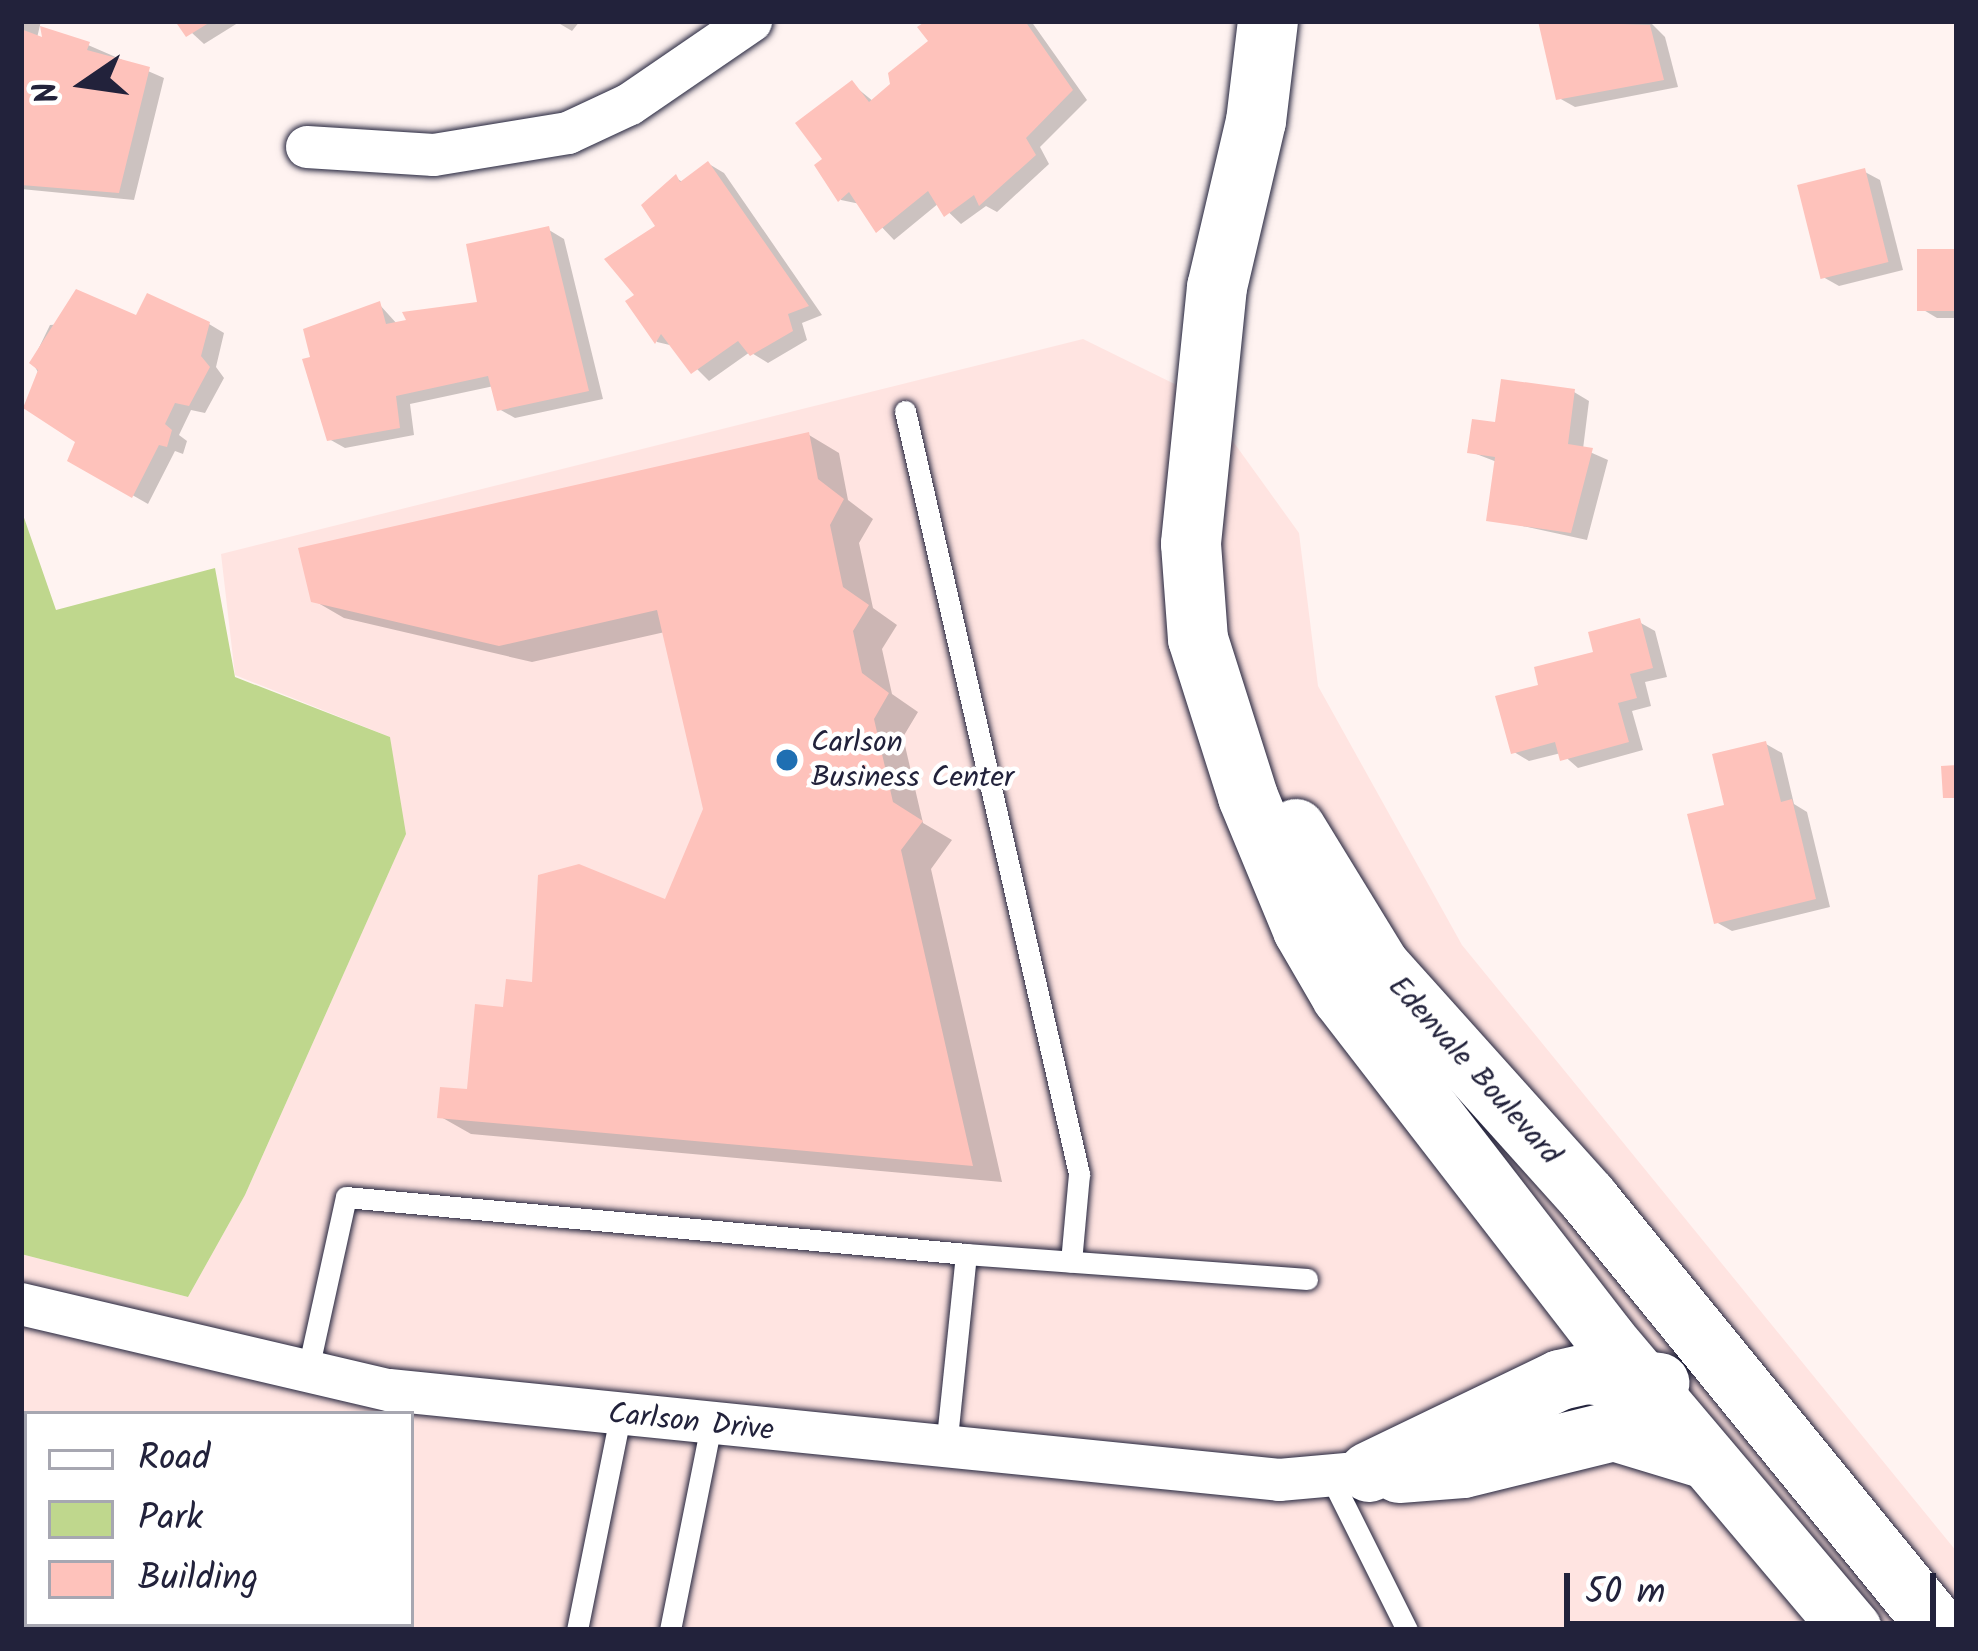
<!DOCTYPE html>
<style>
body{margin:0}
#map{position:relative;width:1978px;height:1651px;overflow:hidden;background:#fff3f1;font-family:Kalam,sans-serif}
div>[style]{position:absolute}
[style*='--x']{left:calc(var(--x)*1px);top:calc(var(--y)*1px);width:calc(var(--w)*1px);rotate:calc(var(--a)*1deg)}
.built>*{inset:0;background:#ffe4e1}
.green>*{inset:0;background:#bfd78d}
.shadow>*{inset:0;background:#0003}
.building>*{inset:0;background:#fec2bb;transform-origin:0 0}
.roads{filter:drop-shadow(0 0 3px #22223b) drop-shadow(0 0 3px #22223b)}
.lane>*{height:21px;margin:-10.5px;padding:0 10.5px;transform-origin:10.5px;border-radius:10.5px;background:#fff}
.street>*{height:42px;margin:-21px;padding:0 21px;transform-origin:21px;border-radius:21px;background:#fff}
.secondary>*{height:60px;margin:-30px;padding:0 30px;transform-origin:30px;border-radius:30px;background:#fff}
.dots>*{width:33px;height:33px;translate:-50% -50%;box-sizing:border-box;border:6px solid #fff;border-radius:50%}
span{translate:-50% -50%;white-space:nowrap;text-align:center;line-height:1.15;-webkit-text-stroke:9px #fff;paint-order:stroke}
.poi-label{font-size:30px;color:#22223b}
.left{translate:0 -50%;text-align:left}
.street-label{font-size:30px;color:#22223b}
.frame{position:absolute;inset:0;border:24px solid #22223b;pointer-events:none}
.legend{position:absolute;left:24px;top:1411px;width:390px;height:216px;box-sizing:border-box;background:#fff;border:3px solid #a7a7b1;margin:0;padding:15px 21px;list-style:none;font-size:36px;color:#22223b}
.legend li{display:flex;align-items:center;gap:24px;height:60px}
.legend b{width:60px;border:3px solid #a7a7b1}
.north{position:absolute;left:24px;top:24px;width:120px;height:120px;-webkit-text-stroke:9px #fff;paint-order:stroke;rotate:257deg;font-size:33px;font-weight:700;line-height:48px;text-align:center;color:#22223b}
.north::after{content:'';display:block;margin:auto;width:42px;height:54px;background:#22223b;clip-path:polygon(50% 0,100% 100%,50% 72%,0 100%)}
.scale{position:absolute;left:1564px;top:1573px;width:372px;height:54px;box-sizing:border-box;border:6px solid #22223b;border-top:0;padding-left:15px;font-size:36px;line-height:42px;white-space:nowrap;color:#22223b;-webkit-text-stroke:9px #fff;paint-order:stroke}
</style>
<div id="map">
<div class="built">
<div style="clip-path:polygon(evenodd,1083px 339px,1201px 397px,1299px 533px,1318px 686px,1462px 945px,1957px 1552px,1957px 1630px,21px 1630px,21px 1254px,188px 1297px,245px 1195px,404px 838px,390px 737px,235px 675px,221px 554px,1083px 339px,27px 1414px,411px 1414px,411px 1624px,27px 1624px,27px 1414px)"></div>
</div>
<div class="green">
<div style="clip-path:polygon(21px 509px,56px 610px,215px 568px,235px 677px,390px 737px,406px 834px,245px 1195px,188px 1297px,21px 1254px)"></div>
</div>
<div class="shadow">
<div style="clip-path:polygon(21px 21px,41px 21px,37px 38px,88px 45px,164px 78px,134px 200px,21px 189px)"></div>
<div style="clip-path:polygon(179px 21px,241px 21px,204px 44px)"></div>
<div style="clip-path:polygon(555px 21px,580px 21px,572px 31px)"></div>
<div style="clip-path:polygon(931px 21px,1031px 21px,1087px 100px,1040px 147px,1049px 164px,997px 212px,986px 206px,961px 224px,939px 203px,894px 240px,860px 204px,841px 200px,826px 159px,852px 84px,874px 102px,932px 42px)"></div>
<div style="clip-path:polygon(1541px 21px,1649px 21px,1665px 37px,1678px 87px,1575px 107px,1559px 98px)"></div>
<div style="clip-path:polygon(709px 164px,724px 173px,822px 315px,802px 323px,807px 340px,768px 363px,750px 352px,709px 381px,674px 346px,657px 342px,629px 302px,638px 296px,676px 178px,684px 183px)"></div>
<div style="clip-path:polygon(1865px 172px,1880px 180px,1903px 270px,1839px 286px,1823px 277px)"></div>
<div style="clip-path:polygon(549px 230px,564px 239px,603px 399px,515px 418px,499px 409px,494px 386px,410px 404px,414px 435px,345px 448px,329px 439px,379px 304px,398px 325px,480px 304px)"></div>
<div style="clip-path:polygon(1957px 252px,1957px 318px,1937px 318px,1922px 309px)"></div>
<div style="clip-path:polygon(137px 319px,209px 324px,224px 333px,216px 367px,224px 378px,205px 413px,191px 410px,179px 435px,187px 441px,183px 454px,175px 451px,148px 504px,71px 460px,79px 441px,32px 362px,50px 325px)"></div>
<div style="clip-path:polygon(1574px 392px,1589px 401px,1583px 449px,1608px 460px,1587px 540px,1490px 519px,1497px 462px,1471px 452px,1498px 426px)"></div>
<div style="clip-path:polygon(809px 435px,839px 453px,848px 500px,873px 519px,859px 543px,873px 608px,897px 625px,882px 649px,892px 694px,918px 712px,903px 737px,923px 823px,952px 840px,931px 869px,1002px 1182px,471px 1134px,441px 1117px,470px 1092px,505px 1010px,667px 903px,706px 810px,665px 632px,532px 662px,344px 618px,313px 600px)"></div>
<div style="clip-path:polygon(1639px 622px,1655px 631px,1667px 677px,1645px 682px,1651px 706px,1632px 711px,1643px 750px,1578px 768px,1561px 753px,1529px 761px,1514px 752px,1541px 688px)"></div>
<div style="clip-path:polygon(1766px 744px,1782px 753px,1794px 804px,1807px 812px,1830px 907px,1732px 931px,1716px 922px,1728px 807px)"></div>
</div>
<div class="building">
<div style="clip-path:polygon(175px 21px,212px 21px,186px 37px)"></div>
<div style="clip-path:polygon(926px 21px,1025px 21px,1073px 90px,1026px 138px,1036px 155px,979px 206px,974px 195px,944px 217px,928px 191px,876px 233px,849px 192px,838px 202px,814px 165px,822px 159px,795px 123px,852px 80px,869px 102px,890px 84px,888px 73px,928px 41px,917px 27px)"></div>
<div style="clip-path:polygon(1538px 21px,1650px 25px,1664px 80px,1556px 100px)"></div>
<div style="clip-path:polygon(40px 26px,90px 42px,87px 50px,150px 67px,119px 193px,21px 185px,21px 29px,42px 37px)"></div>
<div style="clip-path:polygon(708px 161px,809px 306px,788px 314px,793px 331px,750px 356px,738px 341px,691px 374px,661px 334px,655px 344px,625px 301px,634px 295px,604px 259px,655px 226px,641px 205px,676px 174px,680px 182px)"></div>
<div style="left:1865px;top:168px;width:97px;height:70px;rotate:76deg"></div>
<div style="clip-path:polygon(549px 226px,589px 391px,497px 411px,488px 376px,396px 396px,400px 428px,327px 441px,302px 359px,310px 357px,303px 329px,380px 301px,386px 324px,406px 320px,402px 312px,477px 302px,466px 244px)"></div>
<div style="left:1917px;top:249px;width:40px;height:62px"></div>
<div style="clip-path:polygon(76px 289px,136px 315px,147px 293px,210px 322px,201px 356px,210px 367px,189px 406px,175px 403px,165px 424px,172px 430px,167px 447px,159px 445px,132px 498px,67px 461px,75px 442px,23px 408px,38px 370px,29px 363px)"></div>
<div style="clip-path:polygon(1501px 379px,1575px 389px,1568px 444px,1593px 448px,1571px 533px,1486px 521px,1495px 457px,1467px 453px,1472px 419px,1495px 422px)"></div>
<div style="clip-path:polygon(809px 432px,818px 479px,844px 499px,830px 525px,843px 587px,869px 605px,853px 631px,862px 673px,889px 693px,874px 719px,893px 802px,923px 821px,901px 850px,973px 1166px,437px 1118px,440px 1087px,467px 1089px,475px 1004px,503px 1007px,506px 979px,532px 982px,538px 875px,579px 864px,665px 899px,703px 809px,657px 610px,499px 646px,311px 602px,298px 548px)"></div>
<div style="clip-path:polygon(1640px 618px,1653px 668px,1630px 674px,1637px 698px,1618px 703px,1629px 742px,1560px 761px,1555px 742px,1511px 754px,1495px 696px,1538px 685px,1534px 667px,1593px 652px,1588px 632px)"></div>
<div style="clip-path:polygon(1766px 741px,1781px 802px,1792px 799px,1816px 899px,1714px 924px,1687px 814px,1724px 805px,1712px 754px)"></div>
<div style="clip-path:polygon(1957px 765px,1957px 798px,1943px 798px,1941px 766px)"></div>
</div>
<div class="roads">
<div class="lane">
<div style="--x:905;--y:411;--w:783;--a:77.15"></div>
<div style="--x:1079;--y:1174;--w:88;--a:95.2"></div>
<div style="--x:966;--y:1254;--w:342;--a:4.2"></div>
<div style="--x:307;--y:1374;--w:181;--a:-77.6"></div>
<div style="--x:346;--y:1197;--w:623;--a:5.25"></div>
<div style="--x:966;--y:1254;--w:195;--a:95.9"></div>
<div style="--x:1330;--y:1476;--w:172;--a:63.4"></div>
<div style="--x:21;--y:1545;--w:6;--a:18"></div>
<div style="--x:340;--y:1624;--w:26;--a:13"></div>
<div style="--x:577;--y:1630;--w:218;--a:-78.6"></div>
<div style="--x:670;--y:1630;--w:209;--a:-78.7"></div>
</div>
<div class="street">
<div style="--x:307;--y:147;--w:127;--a:3.6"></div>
<div style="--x:434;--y:155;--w:136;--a:-9.3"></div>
<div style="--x:568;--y:133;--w:68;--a:-25.1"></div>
<div style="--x:630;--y:104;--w:147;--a:-34.4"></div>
<div style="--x:21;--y:1304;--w:378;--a:13.2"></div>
<div style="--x:389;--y:1390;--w:895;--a:5.77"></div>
<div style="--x:1279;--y:1480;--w:90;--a:-5.1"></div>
</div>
<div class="secondary">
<div style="--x:1268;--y:21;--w:101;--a:96.8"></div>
<div style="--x:1256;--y:121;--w:171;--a:103.2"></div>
<div style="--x:1217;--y:287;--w:258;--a:95.8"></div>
<div style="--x:1191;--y:544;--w:95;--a:85.8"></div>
<div style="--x:1198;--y:639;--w:166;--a:72.4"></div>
<div style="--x:1248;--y:797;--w:144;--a:67.5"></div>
<div style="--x:1303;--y:930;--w:78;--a:59.8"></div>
<div style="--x:1342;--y:997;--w:432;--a:52.3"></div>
<div style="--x:1606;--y:1339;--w:381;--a:49.8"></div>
<div style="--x:1296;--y:829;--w:161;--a:58.5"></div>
<div style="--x:1380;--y:966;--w:312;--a:48.1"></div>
<div style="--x:1588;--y:1198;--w:557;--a:50.83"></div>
<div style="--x:1369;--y:1472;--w:212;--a:-25.7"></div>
<div style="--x:1560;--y:1380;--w:28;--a:-13"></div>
<div style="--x:1587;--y:1374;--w:73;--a:7.1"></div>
<div style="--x:1399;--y:1473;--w:64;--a:-4.5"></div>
<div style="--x:1463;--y:1468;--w:155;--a:-13.8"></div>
<div style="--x:1614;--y:1431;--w:93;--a:16.9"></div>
</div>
</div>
<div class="dots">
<div style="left:787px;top:760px;background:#1f6fb2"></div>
</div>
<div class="poi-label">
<span class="left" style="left:811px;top:760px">Carlson<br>Business Center</span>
</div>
<div class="street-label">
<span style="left:1474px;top:1071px;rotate:48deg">Edenvale Boulevard</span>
<span style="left:691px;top:1423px;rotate:6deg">Carlson Drive</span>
</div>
<div class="frame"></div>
<ul class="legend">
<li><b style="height:15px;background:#fff"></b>Road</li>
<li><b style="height:33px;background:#bfd78d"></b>Park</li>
<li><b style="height:33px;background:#fec2bb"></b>Building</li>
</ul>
<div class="north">N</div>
<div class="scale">50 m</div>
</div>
